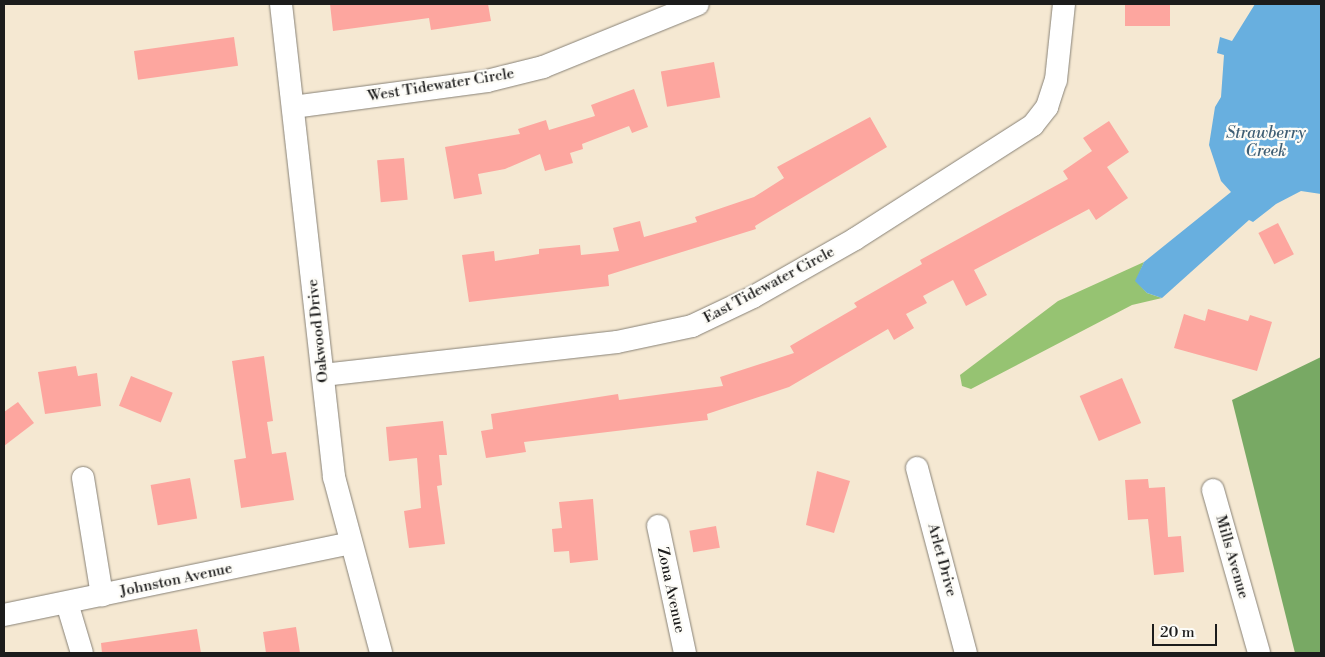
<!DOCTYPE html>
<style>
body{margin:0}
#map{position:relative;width:1325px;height:657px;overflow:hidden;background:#f5e8d2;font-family:"Libre Bodoni",serif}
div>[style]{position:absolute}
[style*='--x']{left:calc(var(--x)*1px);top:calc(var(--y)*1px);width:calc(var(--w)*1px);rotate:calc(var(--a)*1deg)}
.green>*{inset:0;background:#96c372}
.forest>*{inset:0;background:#78a964}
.water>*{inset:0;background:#68afdf}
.building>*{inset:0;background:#fda69f;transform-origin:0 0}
.roads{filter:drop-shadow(0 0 1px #888277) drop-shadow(0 0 1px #888277)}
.minor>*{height:22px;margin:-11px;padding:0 11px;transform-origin:11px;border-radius:11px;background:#fff}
span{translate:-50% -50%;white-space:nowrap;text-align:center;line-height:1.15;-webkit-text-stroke:4.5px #fdfcf7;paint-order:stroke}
.street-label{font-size:15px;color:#1c1c1c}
.water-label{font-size:16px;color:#3e5e74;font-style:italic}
.frame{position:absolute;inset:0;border:5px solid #1c1c1c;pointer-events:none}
.scale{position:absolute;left:1152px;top:624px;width:65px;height:22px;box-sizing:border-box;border:2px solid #1c1c1c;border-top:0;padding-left:6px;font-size:15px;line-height:18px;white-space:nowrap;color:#1c1c1c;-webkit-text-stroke:4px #fdfcf7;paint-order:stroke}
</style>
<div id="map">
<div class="green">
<div style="clip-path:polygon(1144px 262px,1136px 281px,1147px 293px,1162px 298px,1132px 305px,971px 389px,962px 386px,960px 375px,1058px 301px)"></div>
</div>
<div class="forest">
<div style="clip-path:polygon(1321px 357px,1321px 653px,1295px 653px,1232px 400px)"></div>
</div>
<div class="water">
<div style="clip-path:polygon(1255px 4px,1321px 4px,1321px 194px,1301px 191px,1276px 204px,1253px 222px,1249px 220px,1162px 298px,1147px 293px,1135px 281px,1144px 262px,1231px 192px,1221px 181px,1209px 145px,1215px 107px,1221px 97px,1224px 55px,1217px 53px,1220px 37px,1232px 41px)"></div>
</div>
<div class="building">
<div style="clip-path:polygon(330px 4px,488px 4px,491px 21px,431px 30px,429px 18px,333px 31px)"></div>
<div style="left:1125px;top:4px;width:45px;height:22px"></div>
<div style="left:234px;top:37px;width:29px;height:101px;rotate:82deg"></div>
<div style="left:714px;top:62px;width:36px;height:54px;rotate:80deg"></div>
<div style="clip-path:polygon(634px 89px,648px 127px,632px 133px,629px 126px,582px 144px,583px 149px,570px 153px,573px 163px,545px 171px,540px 154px,505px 169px,478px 174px,482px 194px,454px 199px,445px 147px,520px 134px,518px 129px,546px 120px,549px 130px,595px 116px,591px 105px)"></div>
<div style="clip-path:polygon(870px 117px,887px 147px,755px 226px,756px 229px,608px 275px,609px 286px,469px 302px,462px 255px,494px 251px,495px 261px,539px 254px,539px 249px,580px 245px,581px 255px,619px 251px,613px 228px,640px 221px,644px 237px,697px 222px,695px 217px,754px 197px,784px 178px,777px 167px)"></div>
<div style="clip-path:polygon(1109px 121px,1129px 152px,1107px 167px,1128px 198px,1096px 220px,1089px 209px,974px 270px,987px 295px,966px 306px,953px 280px,923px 296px,927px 303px,906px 314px,914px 328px,894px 340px,888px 329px,789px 387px,707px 414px,708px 420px,524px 442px,526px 452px,486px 458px,481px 431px,493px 429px,491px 414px,618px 394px,619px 400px,723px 386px,720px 377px,794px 353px,790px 346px,857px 307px,854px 303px,922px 264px,920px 260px,1068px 179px,1063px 171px,1092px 151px,1083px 138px)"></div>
<div style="left:404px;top:158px;width:42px;height:27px;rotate:85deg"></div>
<div style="left:1278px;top:223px;width:35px;height:22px;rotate:63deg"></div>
<div style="clip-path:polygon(1208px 309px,1248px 321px,1250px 315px,1272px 322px,1257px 371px,1174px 348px,1184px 314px,1205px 321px)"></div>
<div style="clip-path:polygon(264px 356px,273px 421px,267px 422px,272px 454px,286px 452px,294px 500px,241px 508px,234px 460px,246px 458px,232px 361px)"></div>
<div style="clip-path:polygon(76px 366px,78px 376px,97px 373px,101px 406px,45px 414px,38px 372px)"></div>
<div style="left:131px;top:376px;width:45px;height:32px;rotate:22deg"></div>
<div style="left:1122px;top:378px;width:49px;height:46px;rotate:67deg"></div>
<div style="clip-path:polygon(18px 402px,34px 423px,4px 446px,4px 412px)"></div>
<div style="clip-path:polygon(443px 421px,447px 455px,439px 455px,442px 485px,437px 486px,445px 544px,409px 548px,404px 511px,421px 508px,417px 458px,389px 461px,386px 427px)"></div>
<div style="clip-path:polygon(817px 471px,850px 481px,834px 533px,806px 525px)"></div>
<div style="left:190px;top:478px;width:41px;height:40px;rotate:80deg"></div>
<div style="clip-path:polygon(1148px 479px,1149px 488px,1165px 487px,1168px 537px,1181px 536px,1184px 572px,1154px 575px,1148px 519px,1128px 520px,1125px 480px)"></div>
<div style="clip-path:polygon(593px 499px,598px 560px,570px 563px,569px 551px,554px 552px,552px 529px,562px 528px,559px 502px)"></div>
<div style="left:716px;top:526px;width:22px;height:27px;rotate:80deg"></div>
<div style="clip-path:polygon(296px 627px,300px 653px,266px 653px,263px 632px)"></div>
<div style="clip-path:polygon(197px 629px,201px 653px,102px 653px,101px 643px)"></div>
</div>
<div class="roads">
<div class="minor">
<div style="--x:281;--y:4;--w:476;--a:83.6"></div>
<div style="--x:334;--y:477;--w:182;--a:75"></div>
<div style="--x:293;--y:107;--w:196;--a:-7.6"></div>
<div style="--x:487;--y:81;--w:58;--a:-14"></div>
<div style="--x:543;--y:67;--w:167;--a:-22.1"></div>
<div style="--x:323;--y:375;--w:296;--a:-6.4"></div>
<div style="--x:617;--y:342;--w:77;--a:-12"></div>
<div style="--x:692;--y:326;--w:68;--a:-25.4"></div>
<div style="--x:753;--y:297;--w:117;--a:-29.6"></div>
<div style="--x:855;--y:239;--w:211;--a:-32.6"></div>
<div style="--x:1033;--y:125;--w:23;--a:-52"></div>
<div style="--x:1047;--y:107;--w:28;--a:-72"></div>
<div style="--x:1056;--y:80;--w:76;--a:-84"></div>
<div style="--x:917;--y:468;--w:191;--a:75.2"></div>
<div style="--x:83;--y:478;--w:119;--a:80.8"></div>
<div style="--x:1213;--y:490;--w:169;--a:74.2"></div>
<div style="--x:658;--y:526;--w:130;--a:78"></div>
<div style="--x:67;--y:603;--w:52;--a:73.3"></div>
<div style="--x:4;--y:615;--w:351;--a:-11.7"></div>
</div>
</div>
<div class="street-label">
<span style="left:441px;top:85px;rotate:-9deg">West Tidewater Circle</span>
<span style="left:769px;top:285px;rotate:-28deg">East Tidewater Circle</span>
<span style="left:318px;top:331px;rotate:-96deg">Oakwood Drive</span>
<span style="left:1232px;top:557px;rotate:74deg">Mills Avenue</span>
<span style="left:942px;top:560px;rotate:75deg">Arlet Drive</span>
<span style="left:176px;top:580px;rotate:-12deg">Johnston Avenue</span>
<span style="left:671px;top:590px;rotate:78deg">Zona Avenue</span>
</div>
<div class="water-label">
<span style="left:1266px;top:142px">Strawberry<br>Creek</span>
</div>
<div class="frame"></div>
<div class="scale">20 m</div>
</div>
